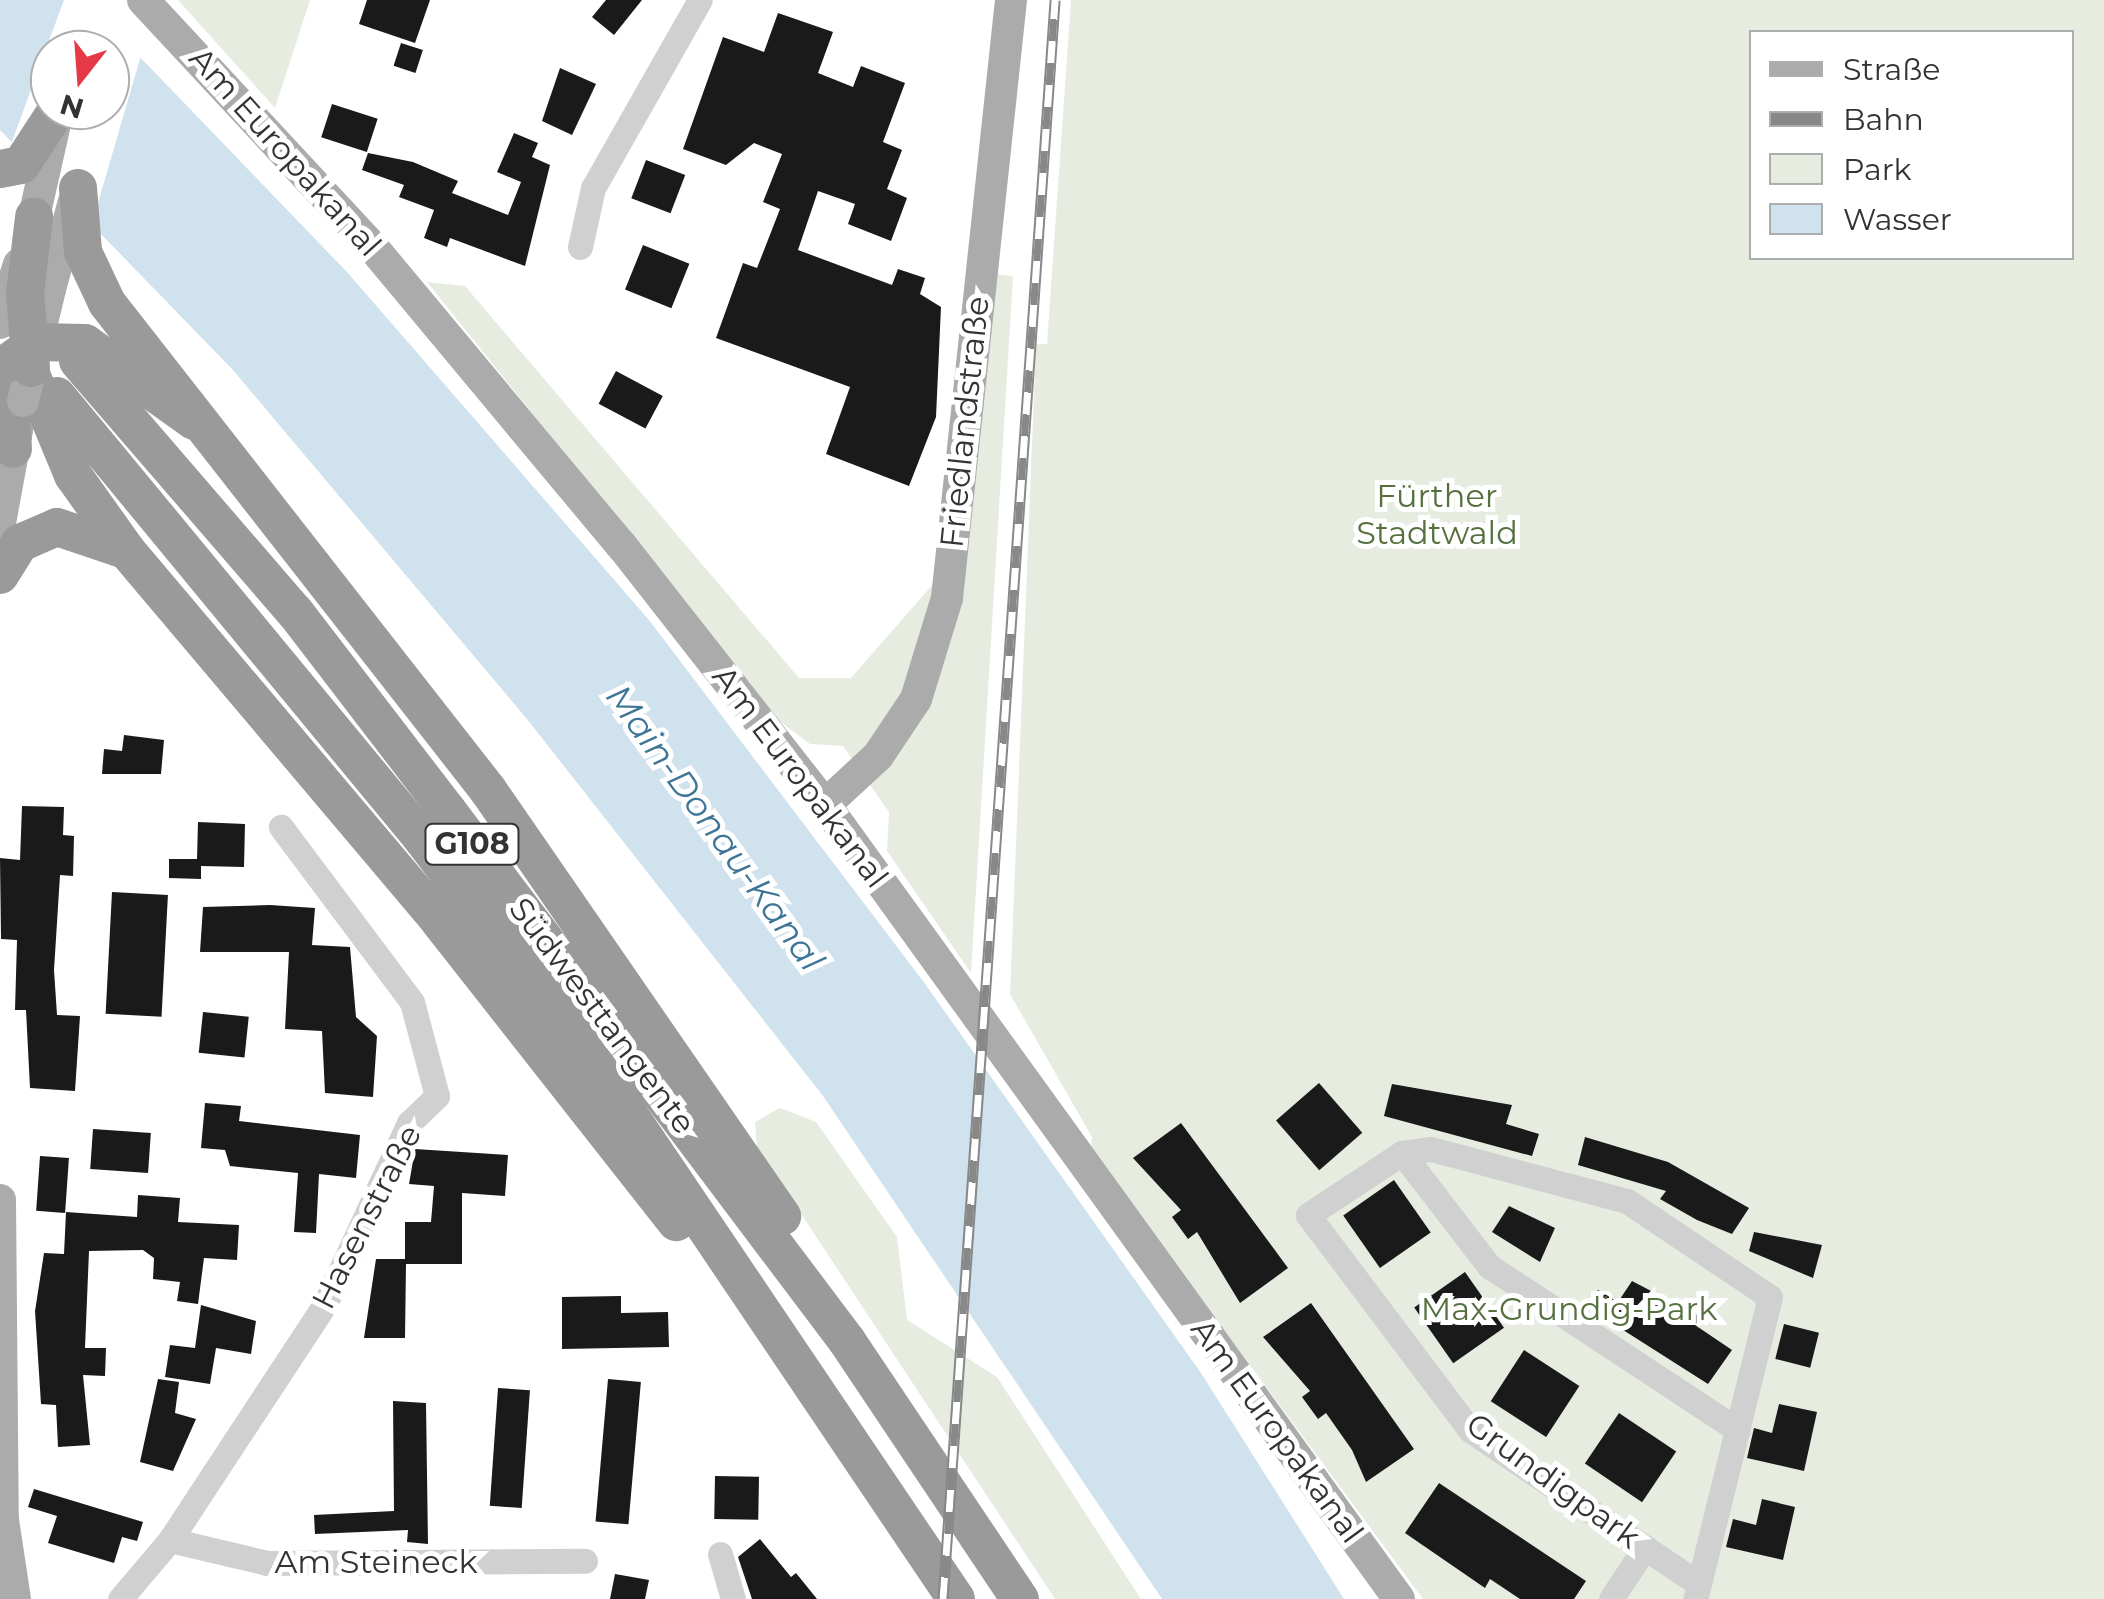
<!DOCTYPE html>
<meta charset="utf-8">
<style>
body{margin:0}
#map{position:relative;width:2104px;height:1599px;overflow:hidden;background:#fff;font-family:Montserrat,sans-serif}
div>[style]{position:absolute}
[style*='--x']{left:calc(var(--x)*1px);top:calc(var(--y)*1px);width:calc(var(--w)*1px);rotate:calc(var(--a)*1deg)}
.green>*{inset:0;background:#e6ecdf}
.water>*{inset:0;background:#cfe2ee}
.pier>*{inset:0;background:#fff}
.building>*{inset:0;background:#1a1a1a;transform-origin:0 0}
.minor>*{height:25px;margin:-12.5px;padding:0 12.5px;transform-origin:12.5px;border-radius:12.5px;background:#d0d0d0}
.major>*{height:32px;margin:-16px;padding:0 16px;transform-origin:16px;border-radius:16px;background:#ababab}
.highway>*{height:38px;margin:-19px;padding:0 19px;transform-origin:19px;border-radius:19px;background:#9a9a9a}
.rail>*{height:11px;margin-top:-5.5px;transform-origin:0;background:repeating-linear-gradient(90deg,#fff 0 22px,#888 0 44px);box-sizing:border-box;border-block:2px solid #888}
.major-bridge>*{height:32px;margin:-16px;padding:0 16px;transform-origin:16px;border-radius:16px;background:#ababab}
.highway-bridge>*{height:38px;margin:-19px;padding:0 19px;transform-origin:19px;border-radius:19px;background:#9a9a9a}
span{translate:-50% -50%;white-space:nowrap;text-align:center;line-height:1.15;-webkit-text-stroke:10px #fff;paint-order:stroke}
.shield-label span{padding:2px 8px;background:#fff;border:2px solid;border-radius:8px;-webkit-text-stroke-width:0}
.shield-label{font-size:30px;color:#333;font-weight:700}
.street-label{font-size:32px;color:#333}
.park-label{font-size:32px;color:#56703f}
.water-label{font-size:35px;color:#3f7597;font-style:italic}
.legend{position:absolute;left:1749px;top:30px;width:325px;height:230px;box-sizing:border-box;background:#fff;border:2px solid #adadad;margin:0;padding:12px 18px;list-style:none;font-size:30px;color:#333}
.legend li{display:flex;align-items:center;gap:20px;height:50px}
.legend b{width:50px;border:2px solid #adadad}
.north{position:absolute;left:30px;top:30px;width:100px;height:100px;box-sizing:border-box;background:#fff;border:2px solid #adadad;border-radius:50%;rotate:197deg;font-size:28px;font-weight:700;line-height:40px;text-align:center;color:#333}
.north::after{content:'';display:block;margin:auto;width:35px;height:45px;background:#e63946;clip-path:polygon(50% 0,100% 100%,50% 72%,0 100%)}
</style>
<div id="map">
<div class="green">
<div style="clip-path:polygon(178px 0,310px 0,275px 108px)"></div>
<div style="clip-path:polygon(evenodd,1071px 0,2104px 0,2104px 1599px,1423px 1599px,1091px 1150px,1092px 1137px,1010px 994px,1036px 344px,1047px 344px,1071px 0,1752px 32px,2072px 32px,2072px 258px,1752px 258px,1752px 32px)"></div>
<div style="clip-path:polygon(996px 274px,1013px 276px,971px 973px,887px 851px,889px 812px,843px 746px,810px 744px,778px 720px,427px 282px,465px 286px,799px 678px,851px 678px,969px 543px)"></div>
<div style="clip-path:polygon(780px 1108px,816px 1122px,897px 1237px,907px 1320px,997px 1377px,1141px 1599px,1055px 1599px,757px 1147px,755px 1122px)"></div>
</div>
<div class="water">
<div style="clip-path:polygon(evenodd,0 0,85px 0,347px 272px,649px 620px,923px 981px,1201px 1373px,1344px 1599px,1162px 1599px,823px 1096px,527px 719px,232px 369px,0 130px,0 0,50px 50px,110px 50px,110px 110px,50px 110px,50px 50px)"></div>
</div>
<div class="pier">
<div style="clip-path:polygon(evenodd,64px 0,92px 0,142px 52px,98px 203px,97px 237px,10px 147px,64px 0,50px 50px,110px 50px,110px 110px,50px 110px,50px 50px)"></div>
</div>
<div class="building">
<div style="clip-path:polygon(367px 0,430px 0,415px 43px,359px 24px)"></div>
<div style="clip-path:polygon(606px 0,642px 0,614px 35px,592px 17px)"></div>
<div style="clip-path:polygon(778px 13px,833px 32px,818px 73px,853px 87px,861px 66px,905px 83px,883px 142px,902px 150px,887px 189px,907px 198px,891px 241px,848px 224px,855px 204px,818px 191px,798px 250px,892px 285px,898px 269px,925px 278px,920px 294px,941px 307px,936px 417px,909px 486px,826px 454px,850px 387px,716px 338px,743px 263px,757px 268px,780px 209px,763px 202px,782px 154px,754px 143px,726px 165px,683px 149px,723px 37px,764px 52px)"></div>
<div style="left:401px;top:43px;width:23px;height:24px;rotate:18deg"></div>
<div style="clip-path:polygon(560px 68px,596px 84px,572px 135px,542px 121px)"></div>
<div style="left:332px;top:104px;width:48px;height:35px;rotate:18deg"></div>
<div style="clip-path:polygon(514px 133px,538px 143px,532px 157px,550px 165px,525px 266px,450px 238px,447px 247px,424px 238px,434px 210px,399px 197px,404px 185px,362px 170px,368px 153px,413px 162px,458px 181px,452px 193px,508px 215px,521px 182px,497px 172px)"></div>
<div style="left:646px;top:160px;width:42px;height:41px;rotate:21deg"></div>
<div style="left:643px;top:245px;width:50px;height:48px;rotate:22deg"></div>
<div style="left:616px;top:371px;width:53px;height:37px;rotate:28deg"></div>
<div style="clip-path:polygon(124px 735px,164px 740px,161px 774px,102px 774px,104px 749px,122px 751px)"></div>
<div style="clip-path:polygon(22px 806px,64px 807px,63px 835px,74px 836px,73px 876px,60px 875px,54px 970px,57px 1015px,80px 1016px,75px 1091px,30px 1088px,26px 1010px,15px 1010px,17px 940px,1px 939px,0 858px,20px 860px)"></div>
<div style="clip-path:polygon(198px 822px,245px 824px,244px 867px,201px 866px,201px 879px,169px 878px,169px 859px,197px 859px)"></div>
<div style="left:112px;top:892px;width:56px;height:122px;rotate:3deg"></div>
<div style="clip-path:polygon(270px 905px,315px 908px,312px 945px,350px 947px,356px 1017px,377px 1036px,373px 1097px,325px 1093px,322px 1031px,285px 1029px,289px 952px,200px 952px,203px 907px)"></div>
<div style="left:203px;top:1012px;width:46px;height:41px;rotate:6deg"></div>
<div style="left:1319px;top:1083px;width:66px;height:57px;rotate:49deg"></div>
<div style="clip-path:polygon(1392px 1084px,1512px 1105px,1506px 1124px,1539px 1134px,1532px 1156px,1384px 1116px)"></div>
<div style="clip-path:polygon(205px 1103px,241px 1106px,239px 1121px,360px 1135px,356px 1178px,319px 1174px,316px 1233px,294px 1232px,298px 1173px,230px 1166px,225px 1150px,201px 1148px)"></div>
<div style="clip-path:polygon(1181px 1123px,1288px 1268px,1240px 1303px,1197px 1232px,1188px 1239px,1172px 1217px,1181px 1210px,1133px 1158px)"></div>
<div style="left:93px;top:1129px;width:58px;height:40px;rotate:4deg"></div>
<div style="clip-path:polygon(1585px 1137px,1668px 1162px,1749px 1208px,1732px 1234px,1697px 1220px,1660px 1199px,1666px 1191px,1578px 1165px)"></div>
<div style="clip-path:polygon(415px 1149px,508px 1155px,505px 1196px,462px 1193px,462px 1264px,406px 1264px,405px 1338px,364px 1338px,376px 1259px,405px 1259px,405px 1222px,431px 1222px,434px 1186px,409px 1184px)"></div>
<div style="left:40px;top:1156px;width:29px;height:55px;rotate:4deg"></div>
<div style="left:1394px;top:1180px;width:64px;height:62px;rotate:55deg"></div>
<div style="clip-path:polygon(138px 1195px,180px 1198px,178px 1222px,239px 1225px,237px 1260px,204px 1258px,198px 1304px,177px 1301px,180px 1282px,153px 1279px,154px 1258px,143px 1250px,89px 1251px,85px 1348px,106px 1348px,105px 1376px,83px 1375px,90px 1445px,58px 1447px,56px 1405px,41px 1404px,35px 1311px,44px 1253px,64px 1254px,66px 1212px,137px 1217px)"></div>
<div style="clip-path:polygon(1509px 1206px,1555px 1228px,1540px 1262px,1492px 1232px)"></div>
<div style="clip-path:polygon(1754px 1232px,1822px 1245px,1813px 1278px,1749px 1251px)"></div>
<div style="left:1465px;top:1272px;width:68px;height:62px;rotate:55deg"></div>
<div style="clip-path:polygon(1632px 1281px,1701px 1317px,1695px 1325px,1732px 1350px,1708px 1384px,1587px 1307px,1598px 1290px,1618px 1302px)"></div>
<div style="clip-path:polygon(621px 1296px,621px 1313px,668px 1312px,669px 1347px,562px 1349px,562px 1297px)"></div>
<div style="clip-path:polygon(1311px 1303px,1414px 1449px,1366px 1482px,1352px 1450px,1326px 1413px,1318px 1419px,1302px 1397px,1310px 1391px,1263px 1337px)"></div>
<div style="clip-path:polygon(201px 1305px,256px 1321px,251px 1354px,216px 1348px,210px 1384px,165px 1377px,170px 1345px,195px 1348px)"></div>
<div style="left:1784px;top:1324px;width:36px;height:36px;rotate:14deg"></div>
<div style="left:1524px;top:1350px;width:66px;height:61px;rotate:33deg"></div>
<div style="clip-path:polygon(158px 1379px,179px 1382px,175px 1413px,196px 1419px,173px 1471px,140px 1462px)"></div>
<div style="left:608px;top:1379px;width:33px;height:143px;rotate:5deg"></div>
<div style="left:498px;top:1388px;width:32px;height:118px;rotate:4deg"></div>
<div style="clip-path:polygon(393px 1401px,426px 1403px,428px 1544px,407px 1542px,408px 1530px,315px 1534px,314px 1515px,394px 1511px)"></div>
<div style="clip-path:polygon(1779px 1404px,1817px 1412px,1804px 1471px,1747px 1458px,1754px 1428px,1772px 1433px)"></div>
<div style="left:1619px;top:1413px;width:69px;height:61px;rotate:34deg"></div>
<div style="left:715px;top:1476px;width:44px;height:43px;rotate:1deg"></div>
<div style="clip-path:polygon(1439px 1483px,1586px 1581px,1574px 1599px,1520px 1599px,1490px 1579px,1485px 1588px,1405px 1533px)"></div>
<div style="clip-path:polygon(34px 1489px,143px 1522px,137px 1541px,122px 1537px,114px 1563px,48px 1543px,57px 1516px,28px 1507px)"></div>
<div style="clip-path:polygon(1762px 1499px,1795px 1507px,1783px 1560px,1726px 1547px,1733px 1519px,1756px 1525px)"></div>
<div style="clip-path:polygon(760px 1539px,791px 1577px,796px 1573px,817px 1599px,752px 1599px,738px 1557px)"></div>
<div style="clip-path:polygon(615px 1574px,649px 1580px,645px 1599px,610px 1599px)"></div>
</div>
<div class="minor">
<div style="--x:580;--y:247;--w:60;--a:-77.6"></div>
<div style="--x:593;--y:188;--w:216;--a:-60.4"></div>
<div style="--x:1402;--y:1153;--w:29;--a:-8"></div>
<div style="--x:1431;--y:1149;--w:203;--a:14.9"></div>
<div style="--x:1627;--y:1201;--w:172;--a:33.9"></div>
<div style="--x:1770;--y:1297;--w:311;--a:103.9"></div>
<div style="--x:170;--y:1540;--w:100;--a:13.3"></div>
<div style="--x:267;--y:1563;--w:318;--a:-0.4"></div>
<div style="--x:720;--y:1554;--w:47;--a:73.9"></div>
<div style="--x:1699;--y:1584;--w:276;--a:-146.1"></div>
<div style="--x:1470;--y:1430;--w:269;--a:-127"></div>
<div style="--x:1308;--y:1215;--w:113;--a:-33.4"></div>
<div style="--x:1402;--y:1153;--w:143;--a:52.4"></div>
<div style="--x:1489;--y:1266;--w:298;--a:33.4"></div>
<div style="--x:120;--y:1599;--w:77;--a:-49.7"></div>
<div style="--x:170;--y:1540;--w:282;--a:-56.7"></div>
<div style="--x:325;--y:1304;--w:200;--a:-65.1"></div>
<div style="--x:409;--y:1123;--w:39;--a:-44"></div>
<div style="--x:437;--y:1096;--w:97;--a:-104.9"></div>
<div style="--x:412;--y:1002;--w:219;--a:-126.8"></div>
<div style="--x:1611;--y:1599;--w:62;--a:-56.8"></div>
</div>
<div class="major">
<div style="--x:143;--y:0;--w:341;--a:47.1"></div>
<div style="--x:375;--y:250;--w:386;--a:50.2"></div>
<div style="--x:622;--y:546;--w:329;--a:51.9"></div>
<div style="--x:825;--y:805;--w:980;--a:54.14"></div>
<div style="--x:34;--y:217;--w:100;--a:-77.3"></div>
<div style="--x:50;--y:289;--w:91;--a:-74.7"></div>
<div style="--x:0;--y:523;--w:100;--a:-79.6"></div>
<div style="--x:825;--y:805;--w:72;--a:-42.8"></div>
<div style="--x:878;--y:756;--w:69;--a:-56.3"></div>
<div style="--x:916;--y:699;--w:106;--a:-72.9"></div>
<div style="--x:947;--y:598;--w:601;--a:-83.89"></div>
<div style="--x:0;--y:1200;--w:320;--a:89.5"></div>
<div style="--x:3;--y:1520;--w:80;--a:81.4"></div>
</div>
<div class="highway">
<div style="--x:0;--y:169;--w:21;--a:-11"></div>
<div style="--x:21;--y:165;--w:66;--a:-56.8"></div>
<div style="--x:78;--y:188;--w:64;--a:85.5"></div>
<div style="--x:83;--y:252;--w:56;--a:64.8"></div>
<div style="--x:107;--y:303;--w:618;--a:51.96"></div>
<div style="--x:488;--y:790;--w:518;--a:55.39"></div>
<div style="--x:78;--y:361;--w:332;--a:49.2"></div>
<div style="--x:295;--y:612;--w:250;--a:52.5"></div>
<div style="--x:447;--y:810;--w:665;--a:53.01"></div>
<div style="--x:847;--y:1341;--w:311;--a:56.2"></div>
<div style="--x:33;--y:379;--w:104;--a:67.4"></div>
<div style="--x:73;--y:475;--w:93;--a:54.6"></div>
<div style="--x:127;--y:551;--w:485;--a:49.8"></div>
<div style="--x:440;--y:922;--w:382;--a:51.8"></div>
<div style="--x:9;--y:384;--w:65;--a:86.5"></div>
<div style="--x:57;--y:396;--w:572;--a:50.46"></div>
<div style="--x:421;--y:837;--w:316;--a:52.8"></div>
<div style="--x:612;--y:1089;--w:615;--a:56"></div>
<div style="--x:0;--y:575;--w:38;--a:-58"></div>
<div style="--x:20;--y:543;--w:40;--a:-23.4"></div>
<div style="--x:57;--y:527;--w:72;--a:18.7"></div>
</div>
<div class="rail">
<div style="--x:943;--y:1599;--w:1603;--a:-85.99"></div>
</div>
<div class="major-bridge">
<div style="--x:0;--y:323;--w:62;--a:-72.1"></div>
<div style="--x:23;--y:401;--w:115;--a:-76.4"></div>
</div>
<div class="highway-bridge">
<div style="--x:0;--y:368;--w:45;--a:-35.1"></div>
<div style="--x:37;--y:342;--w:48;--a:1.2"></div>
<div style="--x:85;--y:343;--w:134;--a:35.6"></div>
<div style="--x:31;--y:368;--w:75;--a:-94.6"></div>
<div style="--x:25;--y:293;--w:77;--a:-83.2"></div>
</div>
<div class="shield-label">
<span style="left:472px;top:844px">G108</span>
</div>
<div class="street-label">
<span style="left:285px;top:152px;rotate:48deg">Am Europakanal</span>
<span style="left:965px;top:422px;rotate:-84deg">Friedlandstraße</span>
<span style="left:800px;top:777px;rotate:53deg">Am Europakanal</span>
<span style="left:602px;top:1016px;rotate:53deg">Südwesttangente</span>
<span style="left:367px;top:1217px;rotate:-63deg">Hasenstraße</span>
<span style="left:1277px;top:1431px;rotate:54deg">Am Europakanal</span>
<span style="left:1553px;top:1481px;rotate:36deg">Grundigpark</span>
<span style="left:376px;top:1562px">Am Steineck</span>
</div>
<div class="park-label">
<span style="left:1437px;top:515px">Fürther<br>Stadtwald</span>
<span style="left:1569px;top:1309px">Max-Grundig-Park</span>
</div>
<div class="water-label">
<span style="left:715px;top:828px;rotate:54deg">Main-Donau-Kanal</span>
</div>
<ul class="legend">
<li><b style="height:12px;background:#ababab"></b>Straße</li>
<li><b style="height:12px;background:#888"></b>Bahn</li>
<li><b style="height:28px;background:#e6ecdf"></b>Park</li>
<li><b style="height:28px;background:#cfe2ee"></b>Wasser</li>
</ul>
<div class="north">N</div>
</div>
